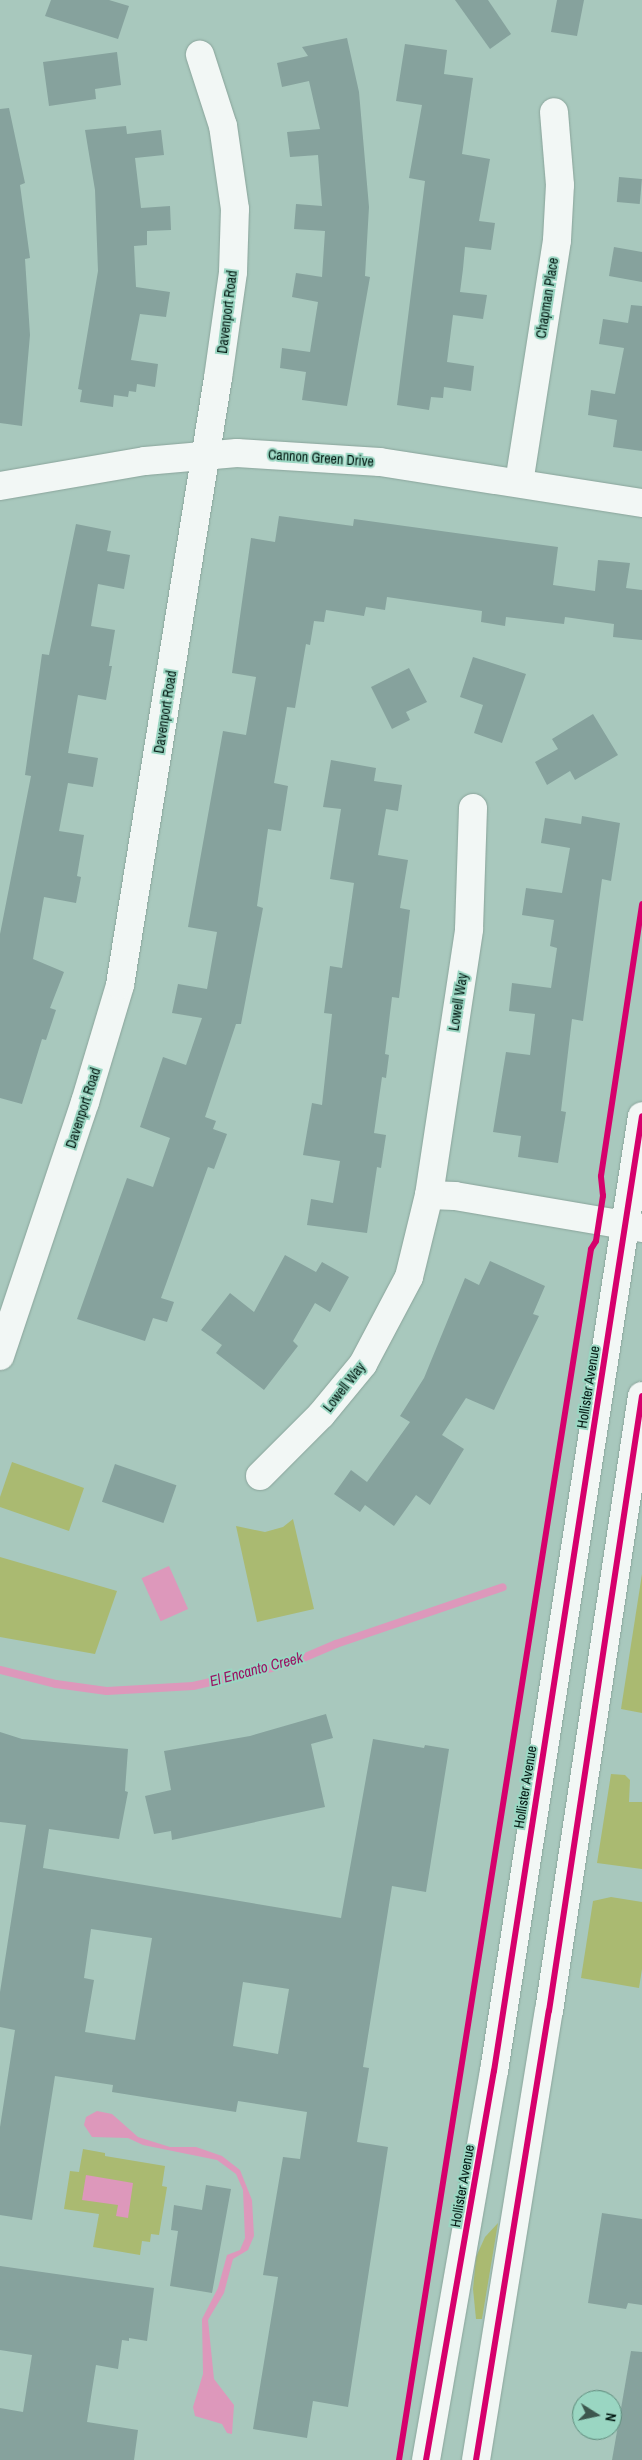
<!DOCTYPE html>
<style>
body{margin:0}
#map{position:relative;width:642px;height:2460px;overflow:hidden;background:#a8c8bd;font-family:"Archivo Narrow",sans-serif}
div>[style]{position:absolute}
[style*='--x']{left:calc(var(--x)*1px);top:calc(var(--y)*1px);width:calc(var(--w)*1px);rotate:calc(var(--a)*1deg)}
.green>*{inset:0;background:#aaba71}
.water>*{inset:0;background:#dd98bb;transform-origin:0 0}
.stream>*{height:8px;margin:-4px;padding:0 4px;transform-origin:4px;border-radius:4px;background:#dd98bb}
.building>*{inset:0;background:#86a29d;transform-origin:0 0}
.roads{filter:drop-shadow(0 0 1px #8aa49b) drop-shadow(0 0 1px #8aa49b)}
.minor>*{height:28px;margin:-14px;padding:0 14px;transform-origin:14px;border-radius:14px;background:#f2f7f5}
.secondary>*{height:28px;margin:-14px;padding:0 14px;transform-origin:14px;border-radius:14px;background:#f2f7f5}
.cycleway>*{height:6px;margin:-3px;padding:0 3px;transform-origin:3px;border-radius:3px;background:#d6006c}
span{translate:-50% -50%;white-space:nowrap;text-align:center;line-height:1.15;-webkit-text-stroke:4px #9ad6c2;paint-order:stroke}
.street-label{font-size:14px;color:#031a13}
.water-label{font-size:15px;color:#9a1363;font-style:italic}
.north{position:absolute;left:572px;top:2390px;width:50px;height:50px;box-sizing:border-box;background:#9ad6c2;border:1px solid #5e8b7c;border-radius:50%;rotate:100deg;font-size:14px;font-weight:700;line-height:20px;text-align:center;color:#031a13}
.north::after{content:'';display:block;margin:auto;width:18px;height:22px;background:#3d574e;clip-path:polygon(50% 0,100% 100%,50% 72%,0 100%)}
</style>
<div id="map">
<div class="green">
<div style="clip-path:polygon(12px 1462px,84px 1488px,69px 1531px,0 1507px,0 1497px)"></div>
<div style="clip-path:polygon(293px 1519px,314px 1609px,257px 1622px,236px 1526px,265px 1532px,283px 1527px)"></div>
<div style="clip-path:polygon(0 1557px,117px 1591px,95px 1654px,0 1637px)"></div>
<div style="clip-path:polygon(642px 1574px,642px 1713px,621px 1709px)"></div>
<div style="clip-path:polygon(611px 1774px,625px 1775px,630px 1780px,629px 1802px,642px 1802px,642px 1869px,597px 1863px)"></div>
<div style="clip-path:polygon(611px 1897px,642px 1902px,642px 1969px,639px 1988px,581px 1978px,593px 1901px)"></div>
<div style="clip-path:polygon(83px 2149px,105px 2153px,105px 2156px,165px 2166px,162px 2186px,167px 2187px,159px 2235px,151px 2234px,150px 2242px,142px 2241px,140px 2255px,93px 2247px,99px 2214px,64px 2209px,70px 2171px,79px 2172px)"></div>
<div style="clip-path:polygon(498px 2223px,482px 2319px,476px 2319px,473px 2289px,476px 2257px,485px 2237px)"></div>
</div>
<div class="water">
<div style="left:169px;top:1566px;width:47px;height:30px;rotate:66deg"></div>
<div style="clip-path:polygon(97px 2111px,112px 2114px,138px 2137px,170px 2147px,196px 2147px,222px 2156px,240px 2170px,252px 2200px,254px 2236px,248px 2250px,233px 2259px,224px 2293px,208px 2320px,214px 2379px,234px 2405px,232px 2434px,227px 2433px,222px 2424px,195px 2416px,193px 2407px,203px 2374px,202px 2319px,218px 2288px,227px 2255px,240px 2250px,245px 2238px,243px 2190px,236px 2174px,217px 2160px,143px 2145px,128px 2138px,92px 2137px,84px 2125px,86px 2117px)"></div>
<div style="clip-path:polygon(86px 2175px,133px 2183px,128px 2218px,116px 2216px,118px 2205px,82px 2200px)"></div>
</div>
<div class="stream">
<div style="--x:0;--y:1670;--w:58;--a:14"></div>
<div style="--x:56;--y:1684;--w:51;--a:7.8"></div>
<div style="--x:107;--y:1691;--w:86;--a:-3.3"></div>
<div style="--x:193;--y:1686;--w:98;--a:-12.9"></div>
<div style="--x:289;--y:1664;--w:51;--a:-23.1"></div>
<div style="--x:336;--y:1644;--w:176;--a:-18.8"></div>
</div>
<div class="building">
<div style="clip-path:polygon(51px 0,109px 0,129px 6px,118px 39px,45px 16px)"></div>
<div style="clip-path:polygon(455px 0,488px 0,511px 34px,490px 49px)"></div>
<div style="clip-path:polygon(557px 0,584px 0,577px 36px,551px 32px)"></div>
<div style="clip-path:polygon(347px 38px,359px 92px,369px 207px,365px 276px,370px 277px,347px 406px,302px 400px,306px 372px,280px 368px,282px 348px,310px 352px,318px 302px,292px 297px,296px 273px,322px 277px,325px 231px,294px 229px,296px 204px,322px 206px,318px 155px,290px 157px,287px 132px,320px 129px,309px 81px,282px 87px,277px 63px,308px 56px,302px 47px)"></div>
<div style="clip-path:polygon(405px 44px,447px 50px,444px 74px,473px 78px,462px 154px,490px 159px,479px 221px,495px 223px,491px 250px,465px 247px,463px 269px,460px 292px,487px 295px,483px 319px,453px 315px,447px 362px,474px 366px,471px 391px,444px 387px,443px 398px,431px 397px,429px 410px,397px 405px,425px 181px,409px 178px,422px 105px,396px 101px)"></div>
<div style="clip-path:polygon(117px 52px,121px 85px,95px 89px,96px 99px,49px 106px,43px 62px)"></div>
<div style="clip-path:polygon(9px 108px,25px 183px,20px 185px,30px 258px,25px 259px,30px 335px,22px 426px,0 423px,0 109px)"></div>
<div style="clip-path:polygon(126px 126px,127px 134px,161px 130px,164px 155px,135px 158px,141px 208px,170px 206px,171px 230px,147px 231px,147px 245px,134px 246px,136px 287px,170px 292px,166px 317px,140px 314px,131px 360px,158px 364px,155px 387px,137px 384px,136px 392px,129px 391px,128px 397px,114px 395px,113px 407px,80px 402px,82px 390px,78px 389px,98px 271px,95px 190px,85px 130px)"></div>
<div style="left:619px;top:177px;width:23px;height:25px;rotate:5deg"></div>
<div style="clip-path:polygon(614px 247px,642px 252px,642px 282px,609px 276px)"></div>
<div style="clip-path:polygon(631px 305px,642px 306px,642px 451px,613px 447px,617px 420px,588px 415px,591px 390px,615px 394px,624px 348px,599px 344px,603px 319px,628px 323px)"></div>
<div style="clip-path:polygon(279px 516px,353px 526px,354px 519px,558px 547px,553px 585px,595px 591px,598px 560px,630px 563px,626px 588px,642px 590px,642px 640px,613px 637px,614px 624px,565px 617px,564px 624px,506px 617px,505px 626px,481px 622px,482px 611px,387px 597px,385px 610px,366px 607px,364px 616px,326px 610px,324px 622px,314px 621px,310px 645px,306px 644px,295px 708px,287px 707px,274px 783px,288px 786px,281px 831px,268px 829px,257px 906px,263px 908px,241px 1024px,236px 1024px,205px 1117px,216px 1121px,213px 1129px,227px 1134px,214px 1169px,208px 1167px,161px 1298px,174px 1302px,167px 1322px,153px 1318px,145px 1341px,77px 1319px,127px 1178px,153px 1187px,170px 1138px,140px 1127px,163px 1057px,186px 1065px,202px 1018px,172px 1013px,178px 984px,207px 989px,217px 932px,188px 927px,223px 731px,246px 735px,256px 677px,232px 673px,251px 538px,275px 542px)"></div>
<div style="clip-path:polygon(76px 524px,111px 531px,107px 551px,130px 555px,124px 589px,98px 584px,91px 626px,115px 630px,109px 666px,112px 666px,106px 700px,78px 695px,68px 753px,98px 758px,93px 787px,68px 783px,59px 831px,84px 835px,77px 876px,81px 877px,76px 903px,44px 897px,33px 959px,64px 972px,50px 1008px,56px 1010px,46px 1040px,42px 1039px,22px 1104px,0 1098px,0 934px,31px 776px,25px 775px,42px 654px,49px 655px)"></div>
<div style="clip-path:polygon(473px 657px,526px 674px,502px 743px,474px 733px,483px 705px,460px 697px)"></div>
<div style="clip-path:polygon(409px 668px,427px 702px,406px 712px,410px 720px,392px 729px,371px 687px)"></div>
<div style="clip-path:polygon(593px 714px,618px 755px,575px 780px,570px 771px,547px 785px,535px 762px,558px 749px,552px 739px)"></div>
<div style="clip-path:polygon(331px 760px,376px 768px,374px 781px,402px 785px,398px 811px,386px 809px,378px 855px,408px 860px,400px 908px,410px 910px,399px 998px,392px 997px,385px 1054px,389px 1055px,386px 1078px,382px 1077px,374px 1133px,386px 1135px,381px 1168px,377px 1167px,367px 1233px,307px 1225px,311px 1199px,333px 1203px,340px 1161px,303px 1155px,312px 1103px,322px 1105px,332px 1014px,324px 1013px,330px 966px,342px 968px,354px 883px,330px 879px,341px 809px,323px 807px)"></div>
<div style="clip-path:polygon(582px 816px,620px 823px,611px 881px,602px 879px,583px 1021px,572px 1019px,561px 1111px,566px 1112px,558px 1163px,518px 1157px,521px 1136px,493px 1132px,506px 1052px,530px 1055px,535px 1014px,509px 1011px,512px 983px,551px 988px,557px 948px,550px 946px,554px 920px,522px 915px,526px 888px,562px 893px,570px 848px,541px 843px,545px 818px,581px 824px)"></div>
<div style="clip-path:polygon(285px 1255px,316px 1272px,322px 1262px,349px 1277px,330px 1312px,315px 1303px,293px 1341px,298px 1346px,264px 1390px,216px 1353px,222px 1345px,201px 1330px,230px 1293px,254px 1312px)"></div>
<div style="clip-path:polygon(490px 1261px,545px 1286px,533px 1314px,539px 1316px,494px 1410px,466px 1398px,442px 1435px,464px 1449px,430px 1505px,416px 1495px,394px 1526px,365px 1505px,360px 1512px,334px 1494px,351px 1470px,367px 1482px,410px 1422px,400px 1416px,424px 1378px,465px 1278px,479px 1285px)"></div>
<div style="left:115px;top:1464px;width:65px;height:40px;rotate:19deg"></div>
<div style="clip-path:polygon(326px 1714px,333px 1738px,311px 1744px,325px 1807px,172px 1840px,171px 1831px,154px 1834px,145px 1796px,171px 1790px,164px 1751px,250px 1736px)"></div>
<div style="clip-path:polygon(evenodd,0 1732px,22px 1739px,128px 1749px,125px 1791px,128px 1792px,119px 1839px,49px 1829px,43px 1868px,341px 1918px,373px 1739px,424px 1748px,425px 1745px,449px 1749px,426px 1892px,392px 1886px,363px 2067px,369px 2068px,357px 2142px,388px 2147px,348px 2407px,313px 2401px,307px 2438px,253px 2429px,278px 2277px,263px 2275px,283px 2157px,300px 2159px,307px 2112px,238px 2101px,236px 2112px,112px 2092px,113px 2085px,55px 2076px,32px 2220px,0 2215px,0 2127px,15px 2030px,0 2027px,0 1992px,26px 1825px,0 1822px,0 1732px,91px 1929px,152px 1938px,135px 2040px,85px 2032px,94px 1980px,84px 1978px,91px 1929px,0 1732px,243px 1982px,289px 1989px,278px 2054px,233px 2046px,243px 1982px)"></div>
<div style="clip-path:polygon(206px 2185px,231px 2189px,212px 2293px,170px 2286px,178px 2231px,171px 2230px,174px 2205px,202px 2210px)"></div>
<div style="clip-path:polygon(602px 2213px,642px 2219px,642px 2305px,628px 2303px,626px 2309px,588px 2303px)"></div>
<div style="clip-path:polygon(0 2266px,154px 2288px,147px 2341px,129px 2338px,129px 2341px,122px 2340px,118px 2369px,96px 2365px,87px 2422px,138px 2430px,134px 2460px,0 2460px,0 2408px,23px 2412px,32px 2355px,0 2350px)"></div>
<div style="clip-path:polygon(631px 2351px,642px 2352px,642px 2460px,612px 2460px)"></div>
</div>
<div class="roads">
<div class="minor">
<div style="--x:519;--y:483;--w:246;--a:-81.1"></div>
<div style="--x:557;--y:240;--w:55;--a:-86.9"></div>
<div style="--x:560;--y:185;--w:73;--a:-94.7"></div>
<div style="--x:0;--y:486;--w:147;--a:-9.8"></div>
<div style="--x:145;--y:461;--w:92;--a:-5"></div>
<div style="--x:237;--y:453;--w:143;--a:3.6"></div>
<div style="--x:380;--y:462;--w:265;--a:8.9"></div>
<div style="--x:429;--y:1195;--w:26;--a:2"></div>
<div style="--x:455;--y:1196;--w:190;--a:9.7"></div>
<div style="--x:0;--y:1356;--w:268;--a:-71.5"></div>
<div style="--x:85;--y:1102;--w:122;--a:-73.3"></div>
<div style="--x:120;--y:985;--w:615;--a:-80.83"></div>
<div style="--x:218;--y:378;--w:107;--a:-81.9"></div>
<div style="--x:233;--y:272;--w:63;--a:-88.2"></div>
<div style="--x:235;--y:209;--w:84;--a:-98.2"></div>
<div style="--x:223;--y:126;--w:75;--a:-107.9"></div>
<div style="--x:260;--y:1476;--w:86;--a:-45"></div>
<div style="--x:321;--y:1415;--w:66;--a:-50.5"></div>
<div style="--x:363;--y:1364;--w:98;--a:-62.1"></div>
<div style="--x:409;--y:1277;--w:84;--a:-76.3"></div>
<div style="--x:429;--y:1195;--w:269;--a:-81.4"></div>
<div style="--x:469;--y:929;--w:121;--a:-88.1"></div>
</div>
<div class="secondary">
<div style="--x:426;--y:2460;--w:395;--a:-80.1"></div>
<div style="--x:494;--y:2071;--w:966;--a:-81.19"></div>
<div style="--x:476;--y:2460;--w:455;--a:-80.8"></div>
<div style="--x:549;--y:2011;--w:622;--a:-81.4"></div>
</div>
</div>
<div class="cycleway">
<div style="--x:399;--y:2460;--w:1226;--a:-80.99"></div>
<div style="--x:591;--y:1249;--w:9;--a:-58"></div>
<div style="--x:596;--y:1241;--w:46;--a:-81.2"></div>
<div style="--x:603;--y:1196;--w:20;--a:-96"></div>
<div style="--x:601;--y:1176;--w:275;--a:-81.4"></div>
<div style="--x:426;--y:2460;--w:395;--a:-80.1"></div>
<div style="--x:494;--y:2071;--w:966;--a:-81.19"></div>
<div style="--x:476;--y:2460;--w:455;--a:-80.8"></div>
<div style="--x:549;--y:2011;--w:622;--a:-81.4"></div>
</div>
<div class="street-label">
<span style="left:547px;top:298px;rotate:-81deg">Chapman Place</span>
<span style="left:227px;top:312px;rotate:-83deg">Davenport Road</span>
<span style="left:321px;top:458px;rotate:4deg">Cannon Green Drive</span>
<span style="left:165px;top:712px;rotate:-81deg">Davenport Road</span>
<span style="left:458px;top:1002px;rotate:-81deg">Lowell Way</span>
<span style="left:83px;top:1108px;rotate:-72deg">Davenport Road</span>
<span style="left:344px;top:1387px;rotate:-52deg">Lowell Way</span>
<span style="left:588px;top:1387px;rotate:-81deg">Hollister Avenue</span>
<span style="left:525px;top:1787px;rotate:-81deg">Hollister Avenue</span>
<span style="left:462px;top:2186px;rotate:-80deg">Hollister Avenue</span>
</div>
<div class="water-label">
<span style="left:256px;top:1669px;rotate:-15deg">El Encanto Creek</span>
</div>
<div class="north">N</div>
</div>
